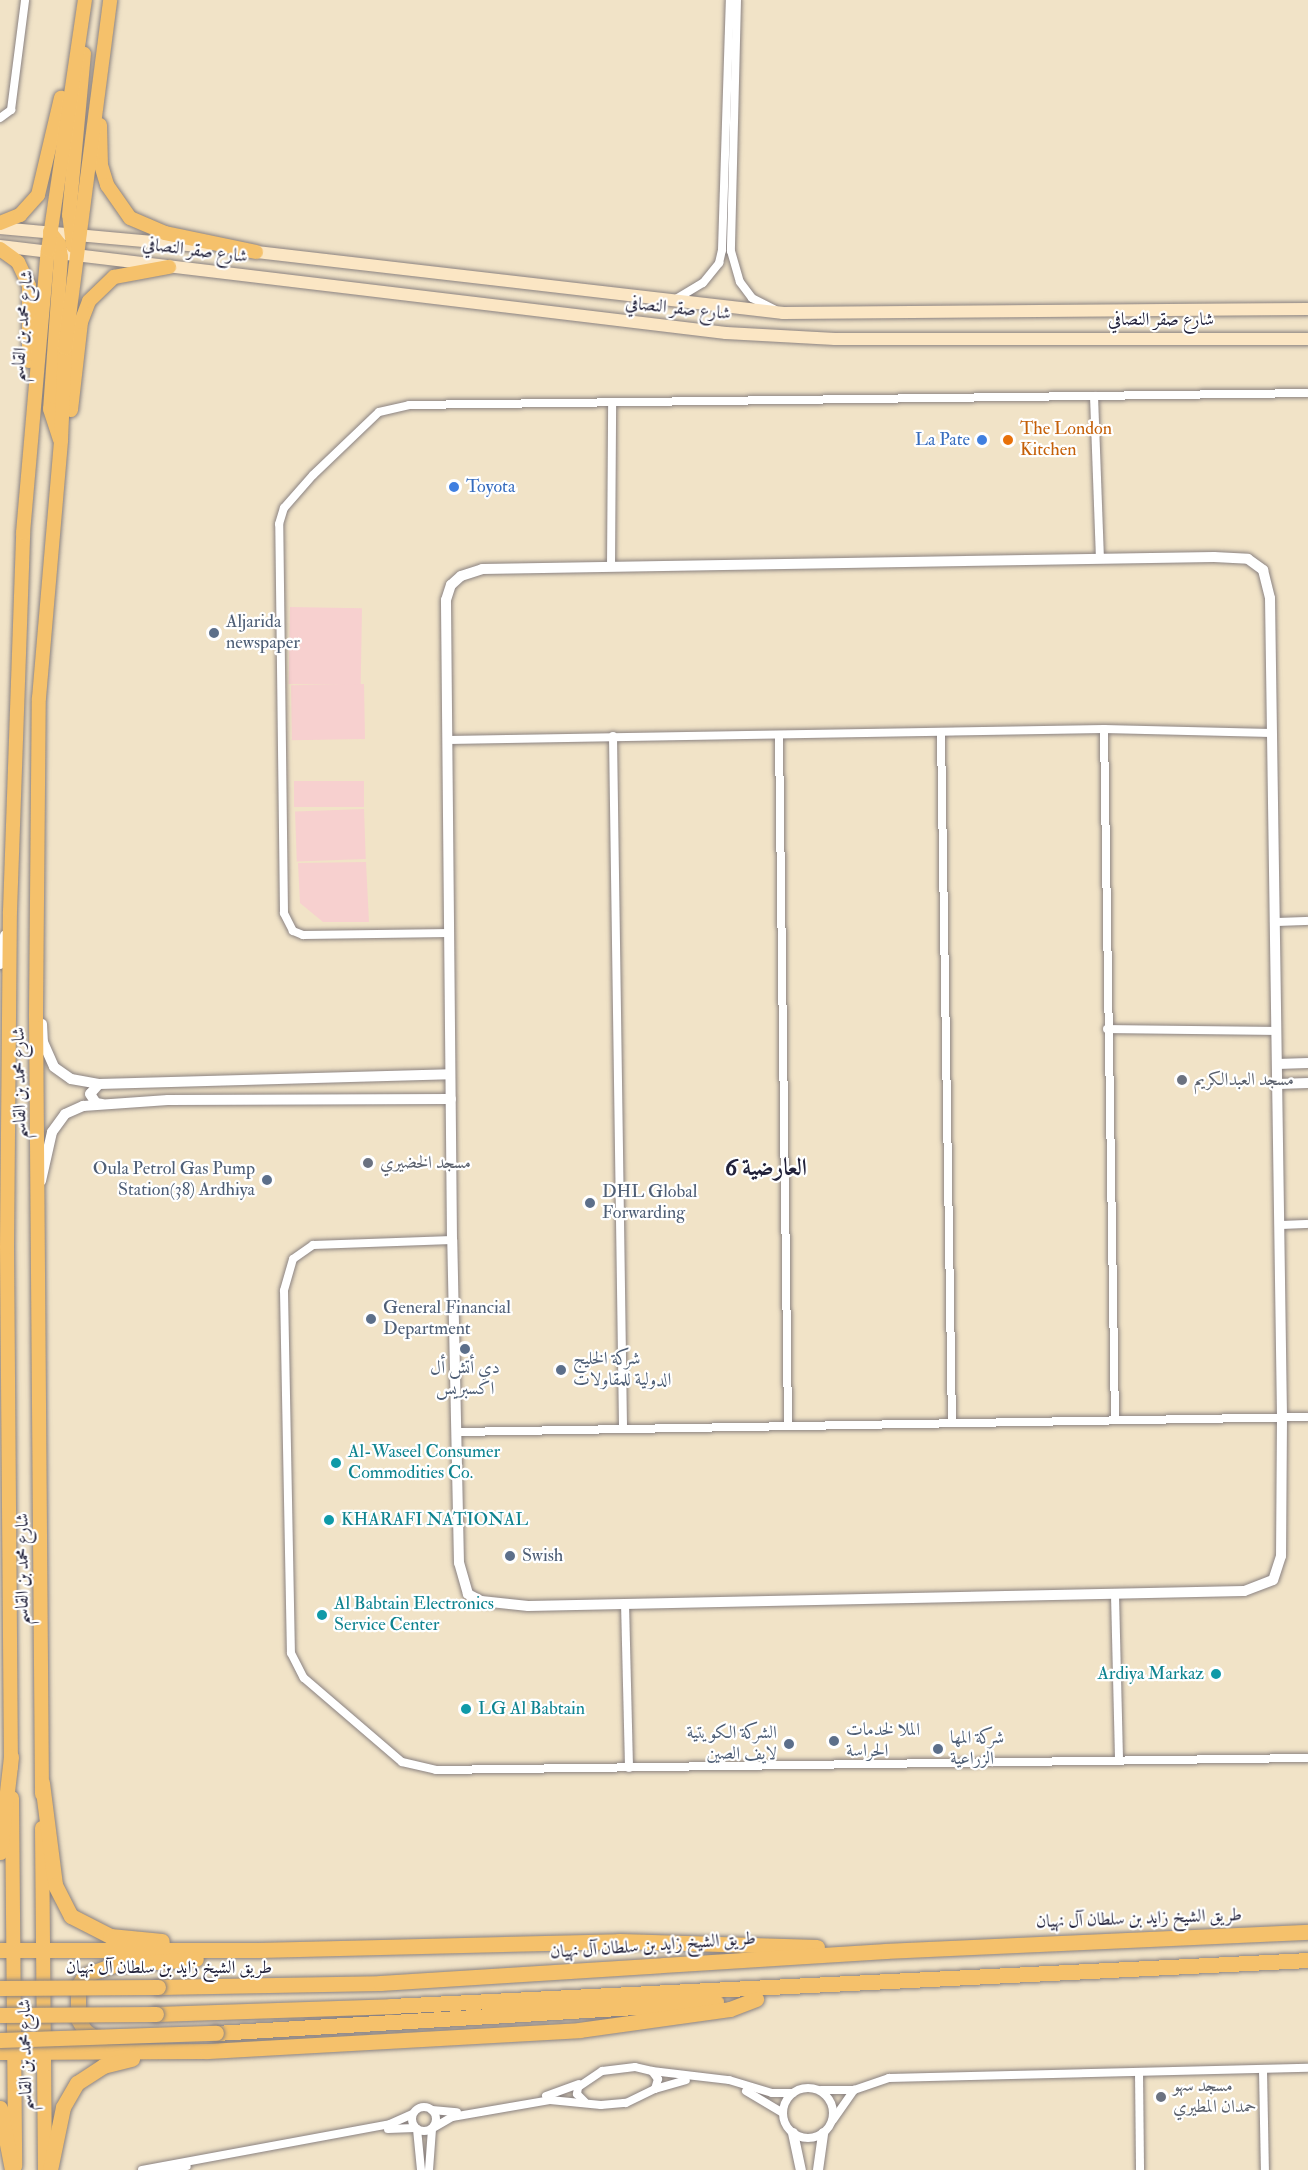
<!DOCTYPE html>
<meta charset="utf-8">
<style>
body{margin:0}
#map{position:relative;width:1308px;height:2170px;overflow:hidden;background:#f1e3c7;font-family:"IM FELL Double Pica",Amiri,serif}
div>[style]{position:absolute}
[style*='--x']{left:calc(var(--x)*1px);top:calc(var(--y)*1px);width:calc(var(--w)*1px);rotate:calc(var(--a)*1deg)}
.built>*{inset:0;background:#f7d0cf;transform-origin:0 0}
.roads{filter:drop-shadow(0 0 2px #8a8281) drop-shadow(0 0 2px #8a8281)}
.minor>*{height:8px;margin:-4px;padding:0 4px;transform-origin:4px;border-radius:4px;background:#fff}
.minor>.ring{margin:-4px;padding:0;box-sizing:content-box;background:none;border:8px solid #fff;border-radius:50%}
.tertiary>*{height:10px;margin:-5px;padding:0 5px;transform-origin:5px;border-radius:5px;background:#fff}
.secondary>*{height:12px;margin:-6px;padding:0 6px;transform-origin:6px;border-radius:6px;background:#fbe6c4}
.primary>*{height:14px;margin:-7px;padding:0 7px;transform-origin:7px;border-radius:7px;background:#f5c16b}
.motorway>*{height:15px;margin:-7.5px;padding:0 7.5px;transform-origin:7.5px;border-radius:7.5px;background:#f5c16b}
.bridges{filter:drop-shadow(0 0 2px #8a8281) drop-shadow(0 0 2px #8a8281)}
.motorway-bridge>*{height:15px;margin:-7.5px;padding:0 7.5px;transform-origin:7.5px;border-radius:7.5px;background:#f5c16b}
.dots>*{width:16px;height:16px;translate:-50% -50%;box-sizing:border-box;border:3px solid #fff;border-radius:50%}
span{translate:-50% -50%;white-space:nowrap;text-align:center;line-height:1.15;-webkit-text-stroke:4.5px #fff;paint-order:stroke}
.street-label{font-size:18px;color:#22223b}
.food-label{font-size:18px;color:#c56008}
.left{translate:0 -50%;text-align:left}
.shop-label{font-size:18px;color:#366cbe}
.right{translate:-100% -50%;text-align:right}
.service-label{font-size:18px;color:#4e5e75}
.worship-label{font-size:18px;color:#5b616d}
.culture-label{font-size:18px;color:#0d838f}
.district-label{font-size:24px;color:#22223b;font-weight:700}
</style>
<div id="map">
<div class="built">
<div style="left:290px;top:607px;width:72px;height:77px;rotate:1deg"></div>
<div style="left:364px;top:684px;width:55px;height:73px;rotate:89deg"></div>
<div style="left:364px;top:781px;width:26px;height:70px;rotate:90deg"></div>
<div style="left:364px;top:809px;width:50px;height:69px;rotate:88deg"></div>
<div style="clip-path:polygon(366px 862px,369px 922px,323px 922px,300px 903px,298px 863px)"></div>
</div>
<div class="roads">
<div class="minor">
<div style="--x:737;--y:0;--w:251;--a:91.4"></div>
<div style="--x:731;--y:251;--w:32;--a:74"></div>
<div style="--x:740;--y:282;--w:20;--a:53"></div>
<div style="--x:752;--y:298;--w:25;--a:27"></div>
<div style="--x:0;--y:118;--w:14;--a:-36"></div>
<div style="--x:11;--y:110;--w:111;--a:-82.7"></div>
<div style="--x:676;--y:299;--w:31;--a:-31"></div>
<div style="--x:703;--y:283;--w:26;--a:-51"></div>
<div style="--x:719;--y:263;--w:13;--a:-77"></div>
<div style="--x:722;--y:250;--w:250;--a:-88.2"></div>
<div style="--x:1094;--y:396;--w:163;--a:87.9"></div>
<div style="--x:611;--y:567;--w:163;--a:-89.6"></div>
<div style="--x:1104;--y:729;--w:691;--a:89.09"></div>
<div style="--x:941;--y:733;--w:690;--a:89.09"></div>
<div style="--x:613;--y:736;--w:693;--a:89.17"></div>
<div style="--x:779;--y:736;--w:690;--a:89.25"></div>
<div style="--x:448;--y:740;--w:656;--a:-0.96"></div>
<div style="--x:1104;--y:729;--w:167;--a:1.4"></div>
<div style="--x:1274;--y:922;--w:34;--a:-2"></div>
<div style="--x:450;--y:933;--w:147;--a:179.2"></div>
<div style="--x:303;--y:935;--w:11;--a:-158"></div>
<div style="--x:293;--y:931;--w:20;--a:-117"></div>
<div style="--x:284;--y:913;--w:389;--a:-90.7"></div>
<div style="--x:279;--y:524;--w:17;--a:-73"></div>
<div style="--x:284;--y:508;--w:44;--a:-48.7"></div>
<div style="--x:313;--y:475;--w:91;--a:-43.7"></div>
<div style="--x:379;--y:412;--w:31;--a:-13"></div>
<div style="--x:409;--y:405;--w:899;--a:-0.76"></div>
<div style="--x:1107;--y:1029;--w:169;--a:0.7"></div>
<div style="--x:1279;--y:1225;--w:29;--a:-2"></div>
<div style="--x:452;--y:1240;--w:139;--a:177.9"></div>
<div style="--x:313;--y:1245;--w:24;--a:145"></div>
<div style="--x:293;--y:1259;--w:33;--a:106"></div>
<div style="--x:284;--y:1291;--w:362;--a:88.9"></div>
<div style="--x:291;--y:1653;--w:28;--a:63"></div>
<div style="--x:304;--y:1678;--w:129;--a:40.6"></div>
<div style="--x:402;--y:1762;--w:35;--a:13"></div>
<div style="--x:436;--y:1770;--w:872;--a:-0.79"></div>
<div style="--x:457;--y:1432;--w:851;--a:-1.01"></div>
<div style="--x:1115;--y:1595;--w:166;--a:88.6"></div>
<div style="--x:625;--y:1603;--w:165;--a:88.6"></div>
<div style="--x:1263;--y:2070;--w:100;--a:88.9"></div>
<div style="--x:652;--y:2071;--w:78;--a:6.7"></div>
<div style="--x:729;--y:2080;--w:45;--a:16.8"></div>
<div style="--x:772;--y:2093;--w:21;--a:0"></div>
<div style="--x:1139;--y:2072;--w:98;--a:89.4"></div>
<div class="ring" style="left:783px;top:2088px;width:42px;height:42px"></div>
<div style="--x:655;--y:2089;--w:32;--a:-16"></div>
<div style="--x:821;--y:2090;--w:33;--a:0"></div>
<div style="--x:746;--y:2091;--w:43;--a:30.7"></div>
<div style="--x:546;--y:2096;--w:35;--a:-20"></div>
<div class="ring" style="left:412px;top:2107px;width:16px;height:16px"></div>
<div style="--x:432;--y:2110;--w:25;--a:5"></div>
<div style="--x:833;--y:2120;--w:37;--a:-55"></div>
<div style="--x:854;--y:2090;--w:37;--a:-19"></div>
<div style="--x:889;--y:2078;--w:419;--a:-1.4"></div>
<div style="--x:433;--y:2128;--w:22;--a:-30"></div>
<div style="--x:452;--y:2117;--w:99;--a:-9.8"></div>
<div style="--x:550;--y:2100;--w:51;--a:5.6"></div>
<div style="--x:601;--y:2105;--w:25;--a:-5"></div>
<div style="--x:626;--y:2103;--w:32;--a:-26"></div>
<div style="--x:655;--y:2089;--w:10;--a:-73"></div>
<div style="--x:658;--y:2079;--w:10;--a:-127"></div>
<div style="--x:652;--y:2071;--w:17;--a:-167"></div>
<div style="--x:635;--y:2067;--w:33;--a:173"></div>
<div style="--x:602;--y:2071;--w:29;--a:146"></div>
<div style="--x:578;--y:2087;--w:7;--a:98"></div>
<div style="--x:577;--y:2094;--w:11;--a:45"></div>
<div style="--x:388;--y:2129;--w:27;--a:-2"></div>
<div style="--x:417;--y:2129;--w:41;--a:84.4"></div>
<div style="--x:142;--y:2170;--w:252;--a:-10.5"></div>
<div style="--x:390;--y:2124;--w:24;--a:-24"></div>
<div style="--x:167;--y:2170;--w:20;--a:-11"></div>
<div style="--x:429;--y:2170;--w:41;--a:-85.8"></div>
</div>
<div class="tertiary">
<div style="--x:1214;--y:557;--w:34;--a:3"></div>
<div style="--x:1248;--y:559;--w:19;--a:36"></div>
<div style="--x:1263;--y:570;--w:29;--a:76"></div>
<div style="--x:1270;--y:598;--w:819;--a:89.16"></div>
<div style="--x:1282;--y:1417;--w:139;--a:90.4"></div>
<div style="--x:1281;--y:1556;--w:25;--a:108"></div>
<div style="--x:1273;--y:1580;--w:31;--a:159"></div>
<div style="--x:1244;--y:1591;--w:716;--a:178.8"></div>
<div style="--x:528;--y:1606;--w:47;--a:-173.9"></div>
<div style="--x:481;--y:1601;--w:15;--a:-152"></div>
<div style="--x:468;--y:1594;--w:32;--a:-106"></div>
<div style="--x:459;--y:1563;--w:323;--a:-91.2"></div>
<div style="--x:452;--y:1240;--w:640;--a:-90.54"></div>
<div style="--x:446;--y:600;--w:16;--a:-72"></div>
<div style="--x:451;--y:585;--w:13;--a:-42"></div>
<div style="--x:461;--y:576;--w:22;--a:-18"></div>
<div style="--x:482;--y:569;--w:732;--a:-0.94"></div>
<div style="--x:0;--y:964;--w:29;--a:-80"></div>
<div style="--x:42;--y:1024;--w:18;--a:87"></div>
<div style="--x:43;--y:1042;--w:27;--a:66"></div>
<div style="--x:54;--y:1067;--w:21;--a:35"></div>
<div style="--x:71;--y:1079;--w:28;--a:10"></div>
<div style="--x:99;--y:1084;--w:351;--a:-1.6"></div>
<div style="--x:1277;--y:1064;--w:31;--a:-2"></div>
<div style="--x:99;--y:1084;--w:13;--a:132"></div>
<div style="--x:90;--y:1094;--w:11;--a:56"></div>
<div style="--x:96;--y:1103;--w:6;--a:9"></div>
<div style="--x:1278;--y:1084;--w:30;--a:-2"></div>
<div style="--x:41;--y:1181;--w:50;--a:-77.3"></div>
<div style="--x:52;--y:1132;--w:22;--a:-54"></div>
<div style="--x:65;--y:1114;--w:20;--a:-24"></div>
<div style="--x:83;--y:1106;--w:85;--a:-4"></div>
<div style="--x:168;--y:1100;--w:283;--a:-0.2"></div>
<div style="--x:793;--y:2133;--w:38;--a:78"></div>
<div style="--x:818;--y:2170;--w:37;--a:-82"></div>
</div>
<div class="secondary">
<div style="--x:0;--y:228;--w:208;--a:5.2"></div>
<div style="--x:0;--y:246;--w:731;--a:6.83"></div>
<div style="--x:726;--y:333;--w:109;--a:3.2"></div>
<div style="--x:835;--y:339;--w:473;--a:0"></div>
<div style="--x:248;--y:251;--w:539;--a:6.61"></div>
<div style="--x:783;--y:313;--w:525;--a:-0.44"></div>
</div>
<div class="primary">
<div style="--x:100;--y:125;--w:40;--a:88.6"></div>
<div style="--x:101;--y:165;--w:21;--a:73"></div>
<div style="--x:107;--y:185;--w:40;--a:55.1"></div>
<div style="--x:130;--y:218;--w:38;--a:23"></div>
<div style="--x:165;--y:233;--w:93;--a:11.8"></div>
<div style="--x:0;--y:223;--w:22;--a:-22"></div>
<div style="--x:20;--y:215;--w:27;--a:-48"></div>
<div style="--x:38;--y:195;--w:100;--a:-76.7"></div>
<div style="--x:50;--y:232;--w:15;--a:53"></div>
<div style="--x:59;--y:244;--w:13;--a:81"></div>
<div style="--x:61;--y:257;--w:152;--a:94.1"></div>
<div style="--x:50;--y:409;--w:32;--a:72"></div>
<div style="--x:73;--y:246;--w:31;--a:-97"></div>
<div style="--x:69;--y:215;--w:162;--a:-84.7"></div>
<div style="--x:0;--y:249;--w:22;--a:36"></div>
<div style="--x:18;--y:262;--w:26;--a:65"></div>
<div style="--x:29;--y:286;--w:75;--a:90"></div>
<div style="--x:71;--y:410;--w:89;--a:-83.5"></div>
<div style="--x:81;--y:322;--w:22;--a:-69"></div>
<div style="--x:89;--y:301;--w:35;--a:-44"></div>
<div style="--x:114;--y:277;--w:56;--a:-10.3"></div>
<div style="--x:11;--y:1767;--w:520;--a:-90.44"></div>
<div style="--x:7;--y:1247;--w:336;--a:-89.5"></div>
<div style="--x:10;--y:911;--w:378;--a:-88"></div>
<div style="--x:23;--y:533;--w:284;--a:-85"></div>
<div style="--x:48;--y:250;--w:253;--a:-81.6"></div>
<div style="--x:42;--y:1794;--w:779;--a:-90.44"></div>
<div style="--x:36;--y:1015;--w:317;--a:-89.5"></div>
<div style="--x:39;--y:698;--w:259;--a:-85.1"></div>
<div style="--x:61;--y:440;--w:92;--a:-87.5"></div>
<div style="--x:65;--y:348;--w:351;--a:-82.6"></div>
<div style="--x:12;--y:1798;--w:368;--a:89.5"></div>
<div style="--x:42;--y:1828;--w:342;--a:89.5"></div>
</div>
<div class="motorway">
<div style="--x:42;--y:1783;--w:103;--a:82.7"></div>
<div style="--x:55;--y:1885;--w:35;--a:63"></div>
<div style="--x:71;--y:1916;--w:44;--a:27.1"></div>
<div style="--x:110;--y:1936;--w:52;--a:5.5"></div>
<div style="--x:0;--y:1852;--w:96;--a:-83.4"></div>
<div style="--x:0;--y:1950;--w:258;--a:0"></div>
<div style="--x:258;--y:1950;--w:361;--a:-1.4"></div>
<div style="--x:619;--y:1941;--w:198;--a:1.7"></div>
<div style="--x:158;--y:1987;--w:222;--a:-1"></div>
<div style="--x:380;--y:1983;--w:507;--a:-3.62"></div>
<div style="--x:886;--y:1951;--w:422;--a:-2.6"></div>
<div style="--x:156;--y:2014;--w:235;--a:-1.9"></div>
<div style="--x:391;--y:2006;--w:918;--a:-2.87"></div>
<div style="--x:216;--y:2033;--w:501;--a:-3.55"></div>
<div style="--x:100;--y:2041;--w:18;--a:-146"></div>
<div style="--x:85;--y:2031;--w:14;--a:-120"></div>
<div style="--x:78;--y:2019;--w:33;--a:-90"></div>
<div style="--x:78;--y:1986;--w:13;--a:-58"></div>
<div style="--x:85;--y:1975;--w:31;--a:-19"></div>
<div style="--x:114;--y:1965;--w:82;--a:-4.2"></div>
<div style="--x:0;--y:2052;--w:207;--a:-0.3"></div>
<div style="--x:207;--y:2051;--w:373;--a:-3.2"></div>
<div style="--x:579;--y:2030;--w:152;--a:-7.9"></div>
<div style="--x:730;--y:2009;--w:28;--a:-21"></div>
<div style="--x:0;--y:2108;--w:63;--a:79"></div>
<div style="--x:50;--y:2170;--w:64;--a:-78.3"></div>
<div style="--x:63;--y:2107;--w:28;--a:-60"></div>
<div style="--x:77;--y:2083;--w:31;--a:-33"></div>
<div style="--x:103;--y:2066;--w:30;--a:-14"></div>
</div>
</div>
<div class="bridges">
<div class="motorway-bridge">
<div style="--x:0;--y:1988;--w:158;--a:-0.4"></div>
<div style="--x:0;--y:2015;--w:156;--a:-0.4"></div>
<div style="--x:0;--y:2040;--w:216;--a:-1.9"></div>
</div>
</div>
<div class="dots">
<div style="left:982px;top:440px;background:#3f7fe0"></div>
<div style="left:1008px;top:440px;background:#e8710a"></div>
<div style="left:454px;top:487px;background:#3f7fe0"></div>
<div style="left:214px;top:633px;background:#5c6f8a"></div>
<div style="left:1182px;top:1080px;background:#6b7280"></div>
<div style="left:368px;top:1163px;background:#6b7280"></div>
<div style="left:267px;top:1180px;background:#5c6f8a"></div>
<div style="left:590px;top:1203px;background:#5c6f8a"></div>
<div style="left:371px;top:1319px;background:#5c6f8a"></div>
<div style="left:465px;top:1349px;background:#5c6f8a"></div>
<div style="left:561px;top:1370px;background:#5c6f8a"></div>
<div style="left:336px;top:1463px;background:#0f9aa8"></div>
<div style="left:329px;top:1520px;background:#0f9aa8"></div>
<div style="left:510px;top:1556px;background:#5c6f8a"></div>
<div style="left:322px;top:1615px;background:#0f9aa8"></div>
<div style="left:1216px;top:1674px;background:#0f9aa8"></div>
<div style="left:466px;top:1709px;background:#0f9aa8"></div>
<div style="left:834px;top:1741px;background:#5c6f8a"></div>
<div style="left:789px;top:1744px;background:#5c6f8a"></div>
<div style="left:938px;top:1749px;background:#5c6f8a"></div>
<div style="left:1161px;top:2097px;background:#6b7280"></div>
</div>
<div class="street-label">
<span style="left:195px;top:251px;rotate:7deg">شارع صقر النصافي</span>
<span style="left:678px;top:309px;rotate:6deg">شارع صقر النصافي</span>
<span style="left:1161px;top:320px">شارع صقر النصافي</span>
<span style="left:23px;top:326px;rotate:-85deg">شارع محمد بن القاسم</span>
<span style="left:20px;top:1083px;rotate:-91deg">شارع محمد بن القاسم</span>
<span style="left:23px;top:1569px;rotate:-90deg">شارع محمد بن القاسم</span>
<span style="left:1139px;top:1919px;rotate:-2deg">طريق الشيخ زايد بن سلطان آل نهيان</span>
<span style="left:653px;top:1946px;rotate:-4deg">طريق الشيخ زايد بن سلطان آل نهيان</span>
<span style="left:169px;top:1968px">طريق الشيخ زايد بن سلطان آل نهيان</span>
<span style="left:26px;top:2055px;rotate:-91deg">شارع محمد بن القاسم</span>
</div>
<div class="food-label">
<span class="left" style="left:1020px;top:440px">The London<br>Kitchen</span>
</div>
<div class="shop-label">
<span class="right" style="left:970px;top:440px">La Pate</span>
<span class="left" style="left:466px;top:487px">Toyota</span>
</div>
<div class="service-label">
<span class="left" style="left:226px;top:633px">Aljarida<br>newspaper</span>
<span class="right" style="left:255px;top:1180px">Oula Petrol Gas Pump<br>Station(38) Ardhiya</span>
<span class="left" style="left:602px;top:1203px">DHL Global<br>Forwarding</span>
<span class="left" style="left:383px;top:1319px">General Financial<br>Department</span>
<span class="left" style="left:573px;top:1370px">شركة الخليج<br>الدولية للمقاولات</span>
<span style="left:465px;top:1379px">دي أتش أل<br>اكسبريس</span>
<span class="left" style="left:522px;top:1556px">Swish</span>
<span class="left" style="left:846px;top:1741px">الملا لخدمات<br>الحراسة</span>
<span class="right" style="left:777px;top:1744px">الشركة الكويتية<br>لايف الصين</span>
<span class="left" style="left:950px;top:1749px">شركة المها<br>الزراعية</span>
</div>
<div class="worship-label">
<span class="left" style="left:1194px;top:1080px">مسجد العبدالكريم</span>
<span class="left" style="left:380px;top:1163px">مسجد الخضيري</span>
<span class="left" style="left:1173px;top:2097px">مسجد سهو<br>حمدان المطيري</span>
</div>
<div class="culture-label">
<span class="left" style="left:348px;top:1463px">Al-Waseel Consumer<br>Commodities Co.</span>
<span class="left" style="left:341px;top:1520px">KHARAFI NATIONAL</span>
<span class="left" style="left:334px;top:1615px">Al Babtain Electronics<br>Service Center</span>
<span class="right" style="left:1204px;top:1674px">Ardiya Markaz</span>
<span class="left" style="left:478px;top:1709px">LG Al Babtain</span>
</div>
<div class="district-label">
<span style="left:766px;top:1168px">العارضية 6</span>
</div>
</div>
